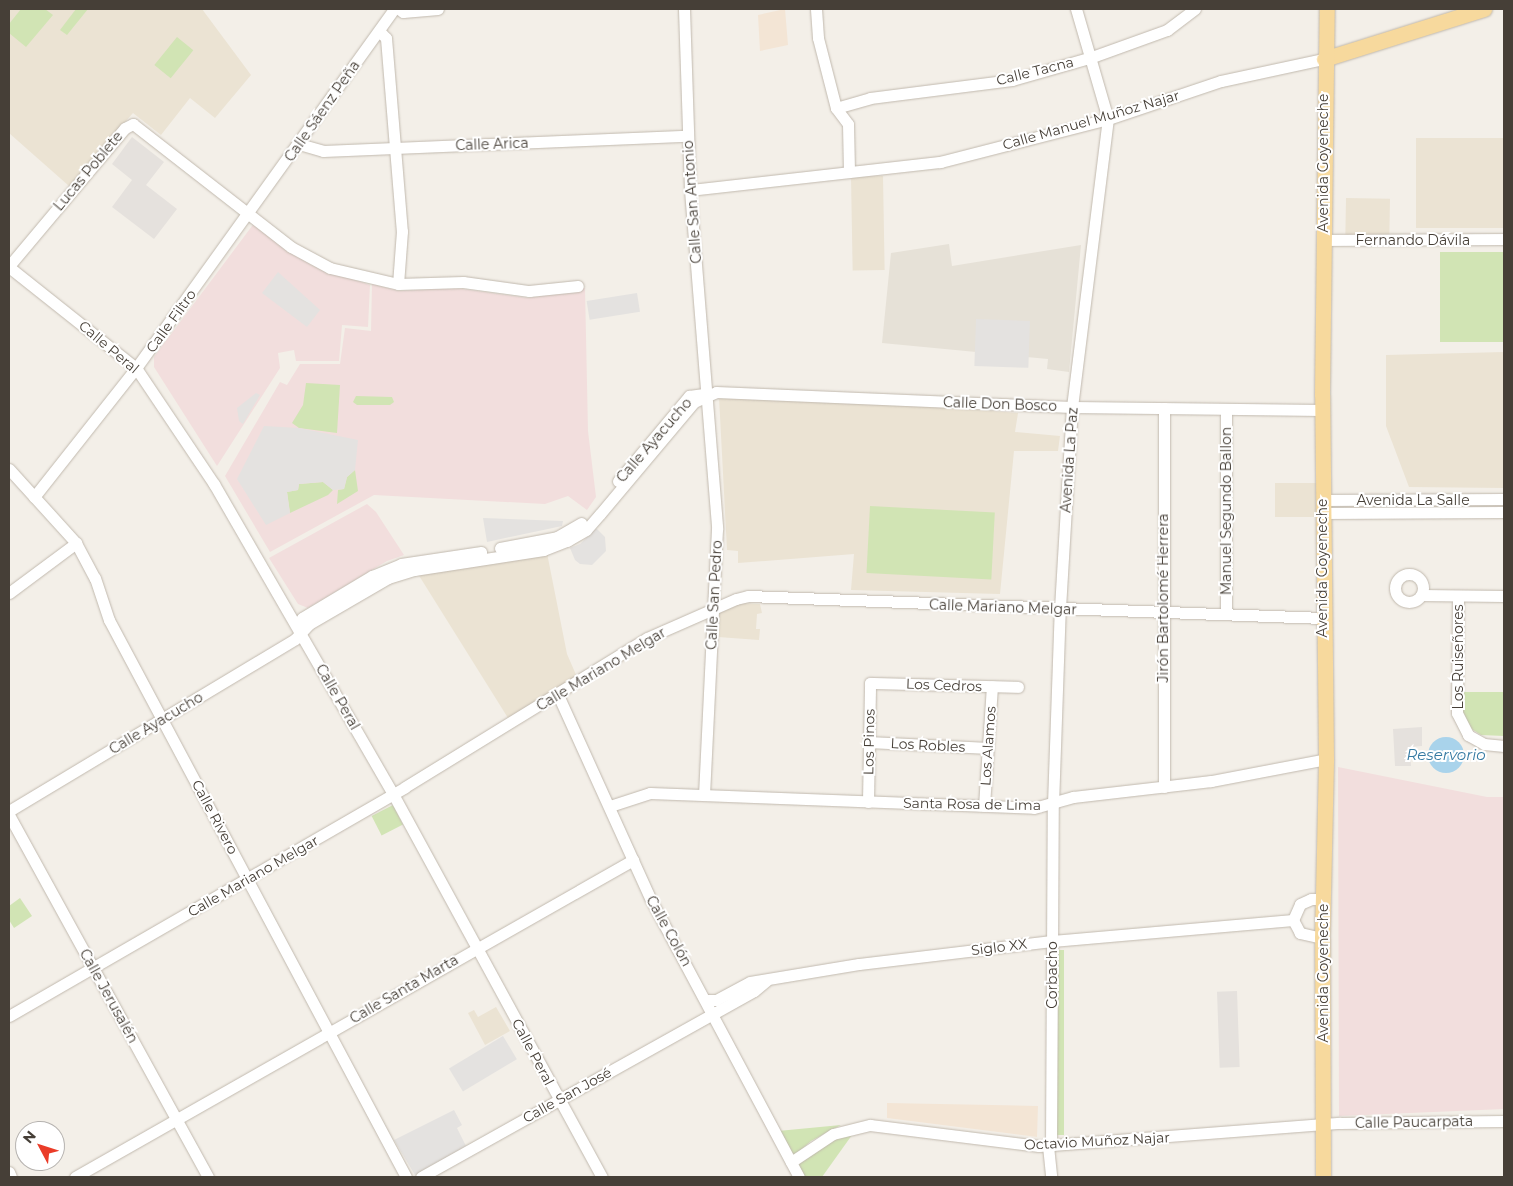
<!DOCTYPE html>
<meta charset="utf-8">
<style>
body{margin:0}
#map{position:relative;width:1513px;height:1186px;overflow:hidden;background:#f3efe8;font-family:Montserrat,sans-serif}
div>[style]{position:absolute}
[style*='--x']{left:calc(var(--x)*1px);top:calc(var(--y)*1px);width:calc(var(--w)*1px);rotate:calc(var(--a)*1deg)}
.residential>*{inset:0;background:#e6e1d7}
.commercial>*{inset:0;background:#f3e5d5}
.industrial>*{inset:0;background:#e5e1dd;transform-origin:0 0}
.education>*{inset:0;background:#ebe3d3;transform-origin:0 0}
.medical>*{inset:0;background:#f2dedd}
.green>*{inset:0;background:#d1e4b4;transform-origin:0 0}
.parking>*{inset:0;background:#e4e2e0;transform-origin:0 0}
.water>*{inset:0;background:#a9d3eb}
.round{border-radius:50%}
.roads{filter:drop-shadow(0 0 1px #c1b9ae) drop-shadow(0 0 1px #c1b9ae)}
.minor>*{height:11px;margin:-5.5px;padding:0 5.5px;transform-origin:5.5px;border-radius:5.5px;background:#fff}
.minor>.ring{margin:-5.5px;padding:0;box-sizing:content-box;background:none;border:11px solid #fff;border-radius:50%}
.major>*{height:15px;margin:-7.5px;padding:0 7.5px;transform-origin:7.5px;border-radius:7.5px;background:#f7d99d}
span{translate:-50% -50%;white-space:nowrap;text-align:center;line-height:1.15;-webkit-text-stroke:4px #fff;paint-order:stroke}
.street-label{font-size:14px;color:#463f37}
.water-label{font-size:15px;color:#367aa2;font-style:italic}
.frame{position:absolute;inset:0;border:10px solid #463f37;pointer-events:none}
.north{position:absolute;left:15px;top:1121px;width:50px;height:50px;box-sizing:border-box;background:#fff;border:1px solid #b5b2af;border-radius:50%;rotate:310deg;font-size:14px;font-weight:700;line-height:20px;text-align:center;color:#463f37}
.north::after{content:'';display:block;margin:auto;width:18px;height:22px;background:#ea3c28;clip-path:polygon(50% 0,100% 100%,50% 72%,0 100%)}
</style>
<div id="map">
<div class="residential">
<div style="clip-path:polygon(949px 244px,952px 266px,1081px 245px,1069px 372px,1047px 369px,1048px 359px,882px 343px,891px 253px)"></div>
</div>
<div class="commercial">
<div style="clip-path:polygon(785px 9px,788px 45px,760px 51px,758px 15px)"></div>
<div style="clip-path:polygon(887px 1103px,1038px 1106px,1037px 1137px,887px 1118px)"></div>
</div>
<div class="industrial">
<div style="clip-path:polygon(132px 137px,164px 162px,146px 185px,177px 209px,154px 239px,112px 207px,132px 180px,112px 164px)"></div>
<div style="clip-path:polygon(1422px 727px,1422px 746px,1410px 747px,1411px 766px,1395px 766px,1393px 729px)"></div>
<div style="left:1237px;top:991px;width:76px;height:20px;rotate:88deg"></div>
</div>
<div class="education">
<div style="clip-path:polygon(9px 9px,202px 9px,251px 75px,215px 118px,190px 98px,161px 135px,133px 113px,69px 186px,9px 133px)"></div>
<div style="left:1504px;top:138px;width:90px;height:88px;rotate:90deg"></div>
<div style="left:883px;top:176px;width:94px;height:32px;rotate:89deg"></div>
<div style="left:1346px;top:198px;width:44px;height:37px;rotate:1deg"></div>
<div style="clip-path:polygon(1504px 352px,1504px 488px,1409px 487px,1386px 426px,1386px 355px)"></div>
<div style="clip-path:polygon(719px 397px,820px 398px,1018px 413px,1015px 432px,1060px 436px,1058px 451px,1014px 451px,1000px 594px,851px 590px,854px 554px,738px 563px,738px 551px,727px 550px)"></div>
<div style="left:1275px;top:483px;width:43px;height:34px"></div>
<div style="clip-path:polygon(547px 553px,567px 654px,577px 677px,508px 718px,418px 574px)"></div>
<div style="clip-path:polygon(742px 603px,760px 604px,762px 613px,757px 614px,756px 629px,760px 629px,759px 640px,718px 637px,719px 613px)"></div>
<div style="clip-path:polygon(496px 1007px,510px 1031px,485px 1045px,468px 1013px,474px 1010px,478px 1017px)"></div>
</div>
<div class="medical">
<div style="clip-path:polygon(255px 222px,311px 265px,370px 285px,368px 327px,342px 325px,339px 361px,296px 361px,294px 350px,278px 353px,280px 368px,217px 466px,154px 367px,154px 357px)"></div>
<div style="clip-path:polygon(372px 284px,399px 291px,455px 288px,528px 298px,585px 288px,588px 431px,596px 497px,587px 510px,568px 496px,545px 504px,374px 495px,270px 552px,225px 476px,280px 382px,287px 385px,300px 364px,340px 364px,345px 328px,371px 331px)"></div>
<div style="clip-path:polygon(367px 504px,376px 512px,404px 555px,387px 561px,308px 608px,298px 604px,269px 558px)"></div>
<div style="clip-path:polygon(1338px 767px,1487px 797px,1504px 797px,1504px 1109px,1339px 1116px)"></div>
</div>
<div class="green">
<div style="clip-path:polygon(21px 9px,45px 9px,53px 15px,26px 47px,9px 33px,9px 24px)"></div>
<div style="clip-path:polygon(76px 9px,88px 9px,67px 35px,60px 30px)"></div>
<div style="left:177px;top:37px;width:21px;height:36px;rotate:39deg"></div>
<div style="left:1440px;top:252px;width:64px;height:90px"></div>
<div style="clip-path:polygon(306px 383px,340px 385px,337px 433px,299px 428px,292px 423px,303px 405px)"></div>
<div style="clip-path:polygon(356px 396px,392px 397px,394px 402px,390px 405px,357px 405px,353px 402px)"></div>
<div style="clip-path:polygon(355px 470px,358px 491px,337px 504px,338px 490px,344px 489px,347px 477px)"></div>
<div style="clip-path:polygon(323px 482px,333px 490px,328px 495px,290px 513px,287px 492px,298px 490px,299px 484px)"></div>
<div style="left:870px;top:506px;width:125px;height:67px;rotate:3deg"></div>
<div style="clip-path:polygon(1464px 692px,1504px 692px,1504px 736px,1481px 735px,1470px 728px,1463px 715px)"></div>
<div style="left:393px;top:805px;width:22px;height:24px;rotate:63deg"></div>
<div style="clip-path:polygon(20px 898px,32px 916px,14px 928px,9px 920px,9px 906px)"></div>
<div style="left:1064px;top:950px;width:185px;height:9px;rotate:90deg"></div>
<div style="clip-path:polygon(841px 1125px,811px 1141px,793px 1157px,778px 1131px)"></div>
<div style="clip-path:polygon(852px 1135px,822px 1177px,805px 1177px,798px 1165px,818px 1147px,837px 1137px)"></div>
</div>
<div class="parking">
<div style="clip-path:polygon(278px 272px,320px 310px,307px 327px,262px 293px)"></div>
<div style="left:637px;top:293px;width:19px;height:51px;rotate:81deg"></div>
<div style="left:976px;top:319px;width:54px;height:47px;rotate:2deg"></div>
<div style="clip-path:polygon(256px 393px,260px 395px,243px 424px,239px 421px,237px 408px)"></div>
<div style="clip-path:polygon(264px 426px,299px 428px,358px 440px,355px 470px,347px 477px,344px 489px,333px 490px,323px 482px,299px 484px,298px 490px,287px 492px,290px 513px,266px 525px,237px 479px)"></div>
<div style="clip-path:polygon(483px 518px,563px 521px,562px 526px,487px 542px)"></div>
<div style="clip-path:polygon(596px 528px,605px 537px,606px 551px,592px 565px,580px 564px,575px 560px,570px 548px,580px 544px)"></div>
<div style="left:503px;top:1036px;width:27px;height:63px;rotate:59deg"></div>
<div style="clip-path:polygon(454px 1110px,462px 1125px,457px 1128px,466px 1146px,415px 1175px,394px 1140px)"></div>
</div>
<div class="water">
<div class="round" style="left:1428px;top:737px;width:36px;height:36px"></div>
</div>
<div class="roads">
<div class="minor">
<div style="--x:399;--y:9;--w:5;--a:37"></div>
<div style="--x:403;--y:12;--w:35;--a:-5"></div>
<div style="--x:684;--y:9;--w:181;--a:88.1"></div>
<div style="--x:690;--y:190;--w:340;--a:85.4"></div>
<div style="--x:717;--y:529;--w:266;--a:92.8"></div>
<div style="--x:816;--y:9;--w:29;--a:86"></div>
<div style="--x:818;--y:38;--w:72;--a:75.6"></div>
<div style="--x:836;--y:108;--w:20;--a:53"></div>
<div style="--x:848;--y:124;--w:48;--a:88.8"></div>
<div style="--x:379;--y:31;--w:10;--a:45"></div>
<div style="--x:386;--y:38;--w:194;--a:85.3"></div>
<div style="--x:402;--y:231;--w:53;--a:94.3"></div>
<div style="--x:836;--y:108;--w:35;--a:-16"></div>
<div style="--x:870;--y:98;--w:143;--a:-7.2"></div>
<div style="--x:1012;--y:80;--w:83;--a:-16"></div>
<div style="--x:1092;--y:57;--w:80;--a:-19.8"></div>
<div style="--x:1167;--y:30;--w:35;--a:-37"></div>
<div style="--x:299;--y:144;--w:25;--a:16"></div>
<div style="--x:323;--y:151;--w:364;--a:-2.4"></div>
<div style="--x:690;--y:190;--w:252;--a:-6.4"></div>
<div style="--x:940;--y:162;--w:173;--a:-14.4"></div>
<div style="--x:1108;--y:119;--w:119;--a:-18.6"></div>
<div style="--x:1221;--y:81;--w:105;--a:-12.1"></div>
<div style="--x:1323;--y:240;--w:181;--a:-0.3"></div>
<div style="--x:9;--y:266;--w:180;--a:-50"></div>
<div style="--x:125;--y:128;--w:9;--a:-27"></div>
<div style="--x:133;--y:124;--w:200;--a:37.9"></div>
<div style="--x:291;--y:247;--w:44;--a:28.3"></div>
<div style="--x:330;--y:268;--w:70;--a:13.2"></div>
<div style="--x:398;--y:284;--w:65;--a:-1.8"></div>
<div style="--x:463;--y:282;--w:67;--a:7.8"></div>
<div style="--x:529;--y:291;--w:49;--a:-5.8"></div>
<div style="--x:9;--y:267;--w:162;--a:38.5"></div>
<div style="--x:136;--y:368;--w:140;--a:56.1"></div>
<div style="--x:214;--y:484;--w:358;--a:60"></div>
<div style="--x:393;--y:794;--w:436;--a:61.4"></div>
<div style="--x:1164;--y:408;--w:379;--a:90"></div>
<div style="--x:1226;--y:409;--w:204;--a:90"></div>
<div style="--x:9;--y:469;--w:100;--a:47.8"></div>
<div style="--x:76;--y:543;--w:40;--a:62"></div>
<div style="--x:95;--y:578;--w:44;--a:71.6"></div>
<div style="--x:109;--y:620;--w:631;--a:61.93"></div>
<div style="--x:618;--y:481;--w:111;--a:-50.1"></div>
<div style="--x:689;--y:396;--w:15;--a:-8"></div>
<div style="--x:34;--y:497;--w:164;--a:-51.7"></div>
<div style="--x:136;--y:368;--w:442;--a:-54.3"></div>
<div style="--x:1322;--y:500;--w:182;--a:-0.3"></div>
<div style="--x:1322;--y:513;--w:182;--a:-0.3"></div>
<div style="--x:500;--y:548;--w:58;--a:-10.9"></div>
<div style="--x:557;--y:537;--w:28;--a:-30"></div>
<div class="ring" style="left:1395px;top:574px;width:17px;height:17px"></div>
<div style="--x:9;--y:593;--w:84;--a:-36.7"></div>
<div style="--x:1421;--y:595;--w:83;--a:0.7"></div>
<div style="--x:1458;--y:596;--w:117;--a:90.5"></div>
<div style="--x:1457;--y:713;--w:25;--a:63"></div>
<div style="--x:1468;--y:735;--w:18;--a:29"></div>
<div style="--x:1484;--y:744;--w:20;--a:6"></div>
<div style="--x:300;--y:631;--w:13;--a:-81"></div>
<div style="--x:302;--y:618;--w:82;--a:-31"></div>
<div style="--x:372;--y:576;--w:31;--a:-22"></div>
<div style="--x:401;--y:564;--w:81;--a:-8.5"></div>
<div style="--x:558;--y:695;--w:225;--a:65.6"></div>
<div style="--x:651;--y:900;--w:314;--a:61.9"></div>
<div style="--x:869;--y:742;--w:119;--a:2.9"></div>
<div style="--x:868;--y:802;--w:119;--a:-89"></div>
<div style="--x:870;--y:683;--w:148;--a:1.5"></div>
<div style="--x:610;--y:806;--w:42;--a:-18"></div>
<div style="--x:650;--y:793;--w:384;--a:2.2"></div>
<div style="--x:1034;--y:808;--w:41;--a:-15.8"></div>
<div style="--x:1073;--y:797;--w:139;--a:-6.6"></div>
<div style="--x:1211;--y:781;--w:117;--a:-10.8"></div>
<div style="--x:984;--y:806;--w:120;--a:-86.2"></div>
<div style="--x:9;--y:811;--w:334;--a:-31"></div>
<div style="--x:295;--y:639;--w:21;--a:-47"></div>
<div style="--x:309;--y:624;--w:91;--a:-30.2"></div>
<div style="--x:388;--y:578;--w:27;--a:-17"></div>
<div style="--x:414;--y:570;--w:131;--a:-8.8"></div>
<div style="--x:543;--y:550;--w:26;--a:-21"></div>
<div style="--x:567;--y:541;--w:22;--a:-30"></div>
<div style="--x:586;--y:530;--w:21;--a:-49"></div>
<div style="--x:600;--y:514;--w:146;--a:-50"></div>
<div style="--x:694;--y:402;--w:24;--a:-24"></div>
<div style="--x:716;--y:392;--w:356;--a:2.4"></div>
<div style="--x:1072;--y:407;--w:250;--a:0.7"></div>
<div style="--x:9;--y:815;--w:413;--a:61.2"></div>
<div style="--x:1322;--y:938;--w:23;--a:-167"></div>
<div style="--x:1300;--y:933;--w:15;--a:-118"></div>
<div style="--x:1293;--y:920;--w:17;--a:-66"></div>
<div style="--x:1300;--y:904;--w:12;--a:-24"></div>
<div style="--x:1311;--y:899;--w:11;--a:0"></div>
<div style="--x:706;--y:1000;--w:10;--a:0"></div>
<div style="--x:716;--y:1000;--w:38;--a:-28"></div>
<div style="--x:750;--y:982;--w:110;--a:-9.4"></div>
<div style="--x:859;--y:964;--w:194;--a:-6.8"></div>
<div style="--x:1052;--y:941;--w:242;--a:-5"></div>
<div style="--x:9;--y:1016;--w:457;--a:-30"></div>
<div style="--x:405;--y:787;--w:284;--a:-31.6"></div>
<div style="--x:647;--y:638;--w:97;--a:-23.7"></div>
<div style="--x:736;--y:599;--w:12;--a:-14"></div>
<div style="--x:748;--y:596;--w:574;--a:2.19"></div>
<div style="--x:1048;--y:1146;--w:31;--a:84"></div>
<div style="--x:1051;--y:1146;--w:342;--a:-89.7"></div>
<div style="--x:1053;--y:804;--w:196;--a:-88"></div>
<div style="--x:1060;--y:608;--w:201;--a:-86.6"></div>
<div style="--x:1072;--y:407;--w:290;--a:-82.9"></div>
<div style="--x:1108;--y:119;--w:115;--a:-106.2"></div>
<div style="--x:791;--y:1162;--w:50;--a:-33.7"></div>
<div style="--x:833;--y:1134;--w:38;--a:-14"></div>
<div style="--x:870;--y:1125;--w:170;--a:7.1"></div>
<div style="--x:1039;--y:1146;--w:302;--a:-4.4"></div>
<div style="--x:1340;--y:1123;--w:164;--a:-0.7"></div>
<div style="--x:9;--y:1172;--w:5;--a:68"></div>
<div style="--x:75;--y:1177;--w:642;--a:-29.6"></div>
<div style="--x:421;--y:1177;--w:381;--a:-29.2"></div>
<div style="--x:754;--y:991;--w:16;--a:-40"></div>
</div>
<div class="major">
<div style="--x:1324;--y:59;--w:168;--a:-17.4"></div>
<div style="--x:1323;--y:1177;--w:239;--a:-90.2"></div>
<div style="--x:1322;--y:938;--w:179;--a:-88.7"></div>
<div style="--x:1326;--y:759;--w:364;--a:-90.6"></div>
<div style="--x:1322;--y:395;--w:386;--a:-89.3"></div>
</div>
</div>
<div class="street-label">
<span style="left:1035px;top:71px;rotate:-14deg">Calle Tacna</span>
<span style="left:322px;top:111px;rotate:-55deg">Calle Sáenz Peña</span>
<span style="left:1091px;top:120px;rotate:-16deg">Calle Manuel Muñoz Najar</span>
<span style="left:492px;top:144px;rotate:-2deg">Calle Arica</span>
<span style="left:1323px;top:163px;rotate:-90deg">Avenida Goyeneche</span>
<span style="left:88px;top:171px;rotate:-50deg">Lucas Poblete</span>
<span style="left:692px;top:202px;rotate:-94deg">Calle San Antonio</span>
<span style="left:1413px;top:240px">Fernando Dávila</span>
<span style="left:171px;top:321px;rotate:-54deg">Calle Filtro</span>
<span style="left:109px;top:347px;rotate:40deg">Calle Peral</span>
<span style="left:1000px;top:404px;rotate:2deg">Calle Don Bosco</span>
<span style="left:654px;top:440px;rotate:-49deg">Calle Ayacucho</span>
<span style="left:1069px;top:460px;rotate:-86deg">Avenida La Paz</span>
<span style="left:1413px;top:500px">Avenida La Salle</span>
<span style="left:1226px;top:511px;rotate:-90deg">Manuel Segundo Ballon</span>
<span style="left:1322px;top:568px;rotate:-90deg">Avenida Goyeneche</span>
<span style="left:714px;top:595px;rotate:-87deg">Calle San Pedro</span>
<span style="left:1163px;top:598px;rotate:-90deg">Jirón Bartolomé Herrera</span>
<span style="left:1003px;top:607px;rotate:2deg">Calle Mariano Melgar</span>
<span style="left:1458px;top:657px;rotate:-90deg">Los Ruiseñores</span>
<span style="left:601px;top:669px;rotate:-31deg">Calle Mariano Melgar</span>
<span style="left:944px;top:685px;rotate:2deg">Los Cedros</span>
<span style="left:338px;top:697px;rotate:60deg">Calle Peral</span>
<span style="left:156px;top:723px;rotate:-31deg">Calle Ayacucho</span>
<span style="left:869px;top:742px;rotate:-89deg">Los Pinos</span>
<span style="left:928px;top:745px;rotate:3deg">Los Robles</span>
<span style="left:988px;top:746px;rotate:-86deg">Los Alamos</span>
<span style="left:972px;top:804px;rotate:1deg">Santa Rosa de Lima</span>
<span style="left:215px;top:817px;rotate:62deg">Calle Rivero</span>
<span style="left:253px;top:876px;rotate:-30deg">Calle Mariano Melgar</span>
<span style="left:669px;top:931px;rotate:61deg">Calle Colón</span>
<span style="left:999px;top:947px;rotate:-7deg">Siglo XX</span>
<span style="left:1323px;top:973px;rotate:-90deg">Avenida Goyeneche</span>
<span style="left:1052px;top:975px;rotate:-90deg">Corbacho</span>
<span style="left:404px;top:989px;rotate:-30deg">Calle Santa Marta</span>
<span style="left:109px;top:996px;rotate:61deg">Calle Jerusalén</span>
<span style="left:533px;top:1052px;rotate:62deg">Calle Peral</span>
<span style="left:567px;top:1095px;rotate:-29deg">Calle San José</span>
<span style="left:1414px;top:1122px;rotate:-1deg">Calle Paucarpata</span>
<span style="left:1097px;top:1141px;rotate:-3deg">Octavio Muñoz Najar</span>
</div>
<div class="water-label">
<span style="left:1446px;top:755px">Reservorio</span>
</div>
<div class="frame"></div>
<div class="north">N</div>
</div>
